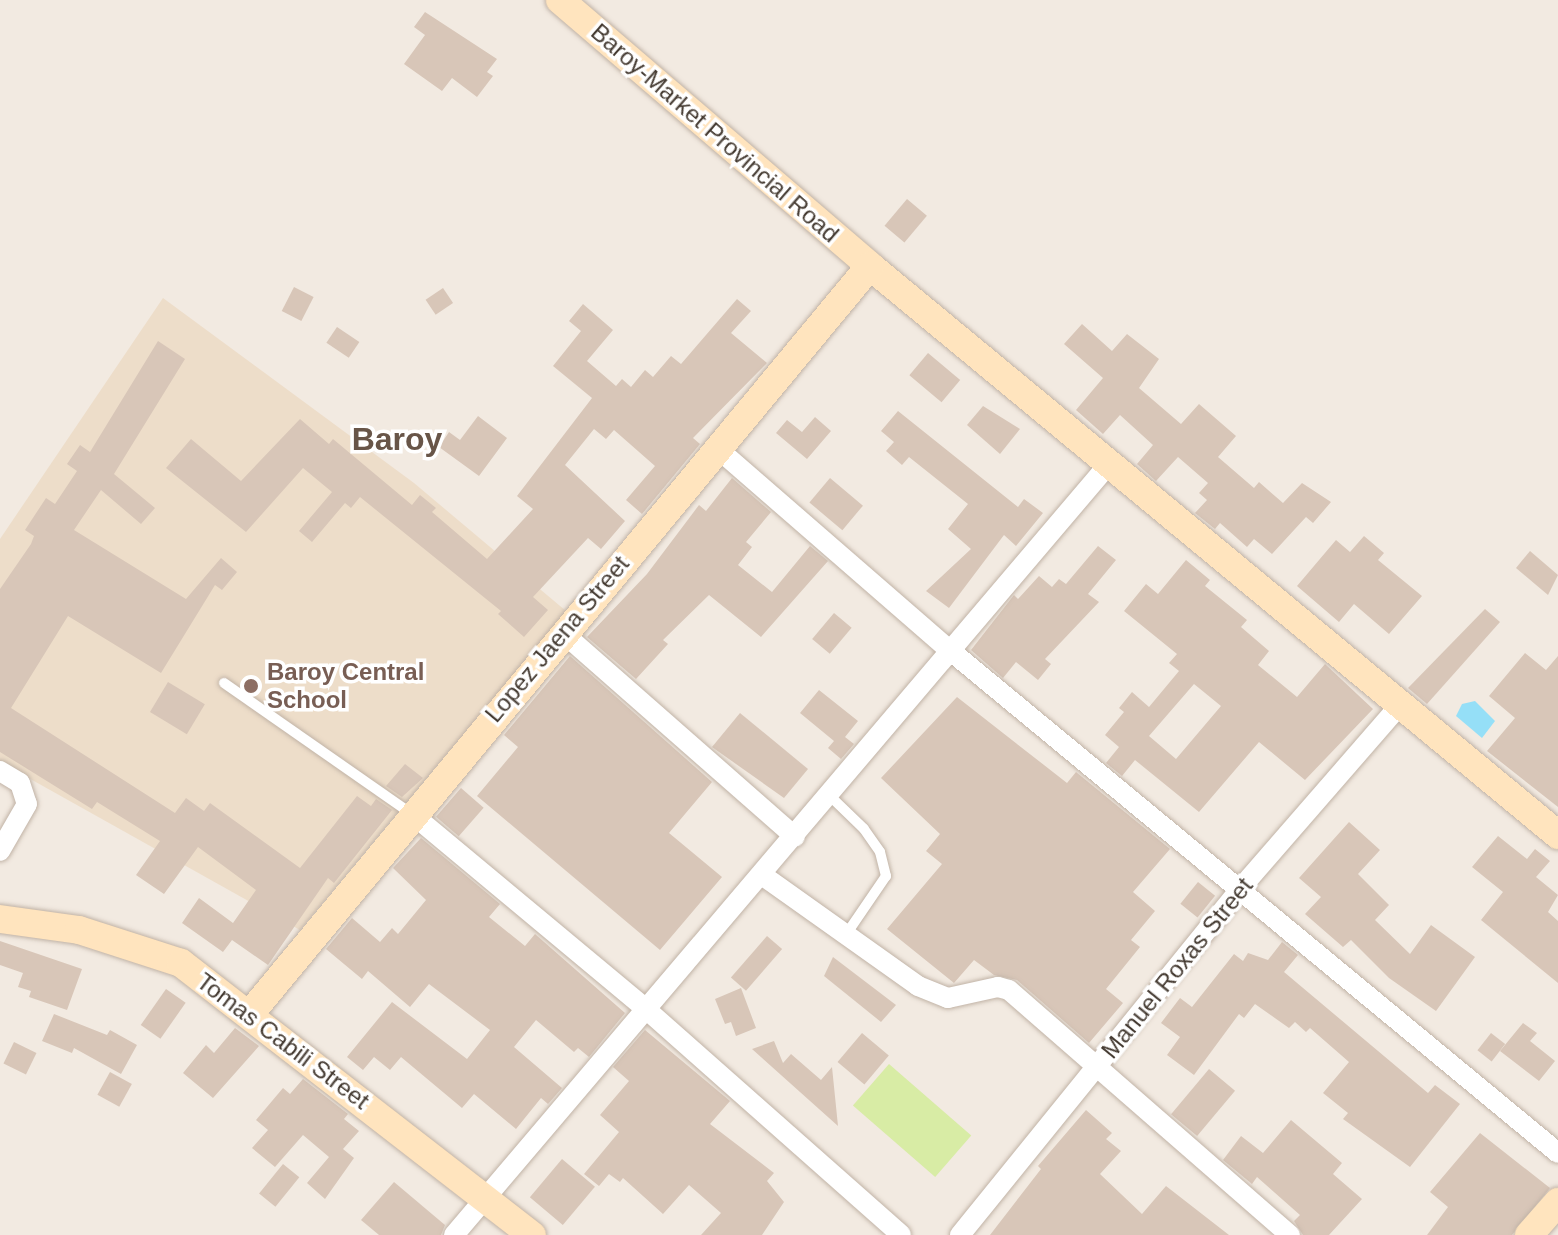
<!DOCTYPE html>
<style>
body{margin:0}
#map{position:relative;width:1558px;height:1235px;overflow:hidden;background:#f2eae1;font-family:Helvetica,sans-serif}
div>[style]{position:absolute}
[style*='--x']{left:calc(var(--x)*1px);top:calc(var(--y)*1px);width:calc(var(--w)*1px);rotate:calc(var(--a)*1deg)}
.education>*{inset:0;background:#edddc9}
.green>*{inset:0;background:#d8eca5;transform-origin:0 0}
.water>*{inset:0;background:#95dff7}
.building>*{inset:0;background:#d8c6b8;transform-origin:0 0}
.roads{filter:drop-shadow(0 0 2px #c1b3a6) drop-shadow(0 0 2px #c1b3a6)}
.lane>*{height:10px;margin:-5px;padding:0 5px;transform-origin:5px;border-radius:5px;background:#fff}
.street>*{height:20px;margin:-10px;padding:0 10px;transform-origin:10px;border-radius:10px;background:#fff}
.secondary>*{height:28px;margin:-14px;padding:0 14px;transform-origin:14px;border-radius:14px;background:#ffe4be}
.dots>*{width:22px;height:22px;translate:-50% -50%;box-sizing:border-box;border:4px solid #fff;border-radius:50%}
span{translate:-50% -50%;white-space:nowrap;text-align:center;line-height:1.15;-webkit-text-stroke:7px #fff;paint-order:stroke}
.street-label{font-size:24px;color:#443a31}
.education-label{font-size:24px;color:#785e54;font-weight:700}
.left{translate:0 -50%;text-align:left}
.district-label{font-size:32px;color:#685548;font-weight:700}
</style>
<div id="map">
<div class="education">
<div style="clip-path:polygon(163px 298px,414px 483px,566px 611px,300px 930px,0 762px,0 539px)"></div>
</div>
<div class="green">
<div style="left:889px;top:1064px;width:109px;height:55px;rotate:41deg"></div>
</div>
<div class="water">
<div style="clip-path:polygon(1475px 701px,1495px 721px,1482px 738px,1456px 716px,1462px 704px)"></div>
</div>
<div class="building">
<div style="clip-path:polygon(425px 12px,497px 59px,487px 72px,493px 76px,477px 97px,452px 78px,442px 91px,404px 64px,425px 35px,414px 27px)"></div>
<div style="left:907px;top:199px;width:26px;height:35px;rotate:40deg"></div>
<div style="left:294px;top:287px;width:22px;height:27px;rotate:27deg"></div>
<div style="left:443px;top:288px;width:18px;height:21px;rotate:56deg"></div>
<div style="clip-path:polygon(737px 299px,751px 311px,731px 333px,767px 363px,693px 438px,700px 444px,642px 514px,626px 500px,655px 466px,614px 430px,606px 439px,594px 429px,565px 465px,625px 521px,601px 549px,588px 538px,533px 597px,548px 610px,524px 637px,498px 614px,501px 611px,360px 497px,351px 508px,345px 503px,312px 542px,299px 531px,332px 492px,303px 468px,246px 532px,166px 468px,191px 439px,241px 481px,300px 419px,329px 444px,333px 439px,412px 505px,420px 495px,436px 508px,432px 512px,487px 559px,533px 509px,517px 496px,592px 398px,553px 366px,581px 331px,569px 321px,583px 304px,613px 330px,587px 361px,616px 386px,622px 379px,631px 387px,645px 370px,653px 377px,671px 356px,681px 364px)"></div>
<div style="clip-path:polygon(1082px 324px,1112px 351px,1127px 334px,1159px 359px,1139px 388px,1181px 424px,1199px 404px,1236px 436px,1218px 457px,1254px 488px,1259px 482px,1283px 503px,1302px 483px,1331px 502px,1313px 523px,1306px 517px,1272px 554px,1254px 539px,1247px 547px,1220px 523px,1215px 529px,1195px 513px,1207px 500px,1199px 493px,1208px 483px,1178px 457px,1156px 481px,1137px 464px,1153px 445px,1120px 415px,1103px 434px,1076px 410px,1103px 378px,1064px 344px)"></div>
<div style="left:337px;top:327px;width:27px;height:19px;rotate:34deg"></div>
<div style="clip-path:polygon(158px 341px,185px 359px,114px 474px,155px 508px,141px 524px,101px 490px,74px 530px,186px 599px,221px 558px,237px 572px,222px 590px,215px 585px,161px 673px,68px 616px,11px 708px,175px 813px,186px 798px,204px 811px,210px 803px,300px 868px,357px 796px,371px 806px,376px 799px,392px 810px,334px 883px,328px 878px,268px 965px,232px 940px,223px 952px,182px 923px,199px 898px,233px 923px,256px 890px,198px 847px,164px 894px,136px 875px,160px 841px,97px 802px,92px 809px,0 752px,0 589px,31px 544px,34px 536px,25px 530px,46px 498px,55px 504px,77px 471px,67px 464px,80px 445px,90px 452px)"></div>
<div style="left:928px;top:353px;width:42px;height:29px;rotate:40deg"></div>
<div style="clip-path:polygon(983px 406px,1020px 429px,1000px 454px,967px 425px)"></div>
<div style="clip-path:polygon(898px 411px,1018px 507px,1024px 499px,1043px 513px,1016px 546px,1004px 535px,949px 608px,926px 591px,971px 549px,948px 529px,968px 504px,909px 457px,902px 465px,886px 451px,894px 442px,881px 431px)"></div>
<div style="clip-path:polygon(478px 416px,507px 438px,479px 476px,439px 447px,449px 432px,460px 440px)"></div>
<div style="clip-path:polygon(815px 417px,831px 431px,807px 459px,776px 433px,787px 420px,802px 432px)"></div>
<div style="clip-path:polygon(732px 478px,771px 512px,746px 542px,752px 547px,738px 565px,772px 592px,810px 546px,828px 561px,761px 637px,709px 595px,663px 640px,668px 644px,636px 679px,587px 637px,647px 574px,699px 505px,706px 511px)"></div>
<div style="left:830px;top:478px;width:43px;height:32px;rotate:40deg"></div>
<div style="clip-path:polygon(1364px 536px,1384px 553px,1378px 560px,1422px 596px,1389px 634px,1354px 604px,1339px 622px,1297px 586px,1336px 540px,1350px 552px)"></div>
<div style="clip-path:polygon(1098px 546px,1116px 560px,1088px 594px,1099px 602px,1045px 659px,1051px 664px,1038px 680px,1016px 662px,1003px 678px,971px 650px,1014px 595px,1018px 599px,1039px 576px,1052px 587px,1059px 579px,1066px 584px)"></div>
<div style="clip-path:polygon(1530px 551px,1558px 575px,1548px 595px,1516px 568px)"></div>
<div style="clip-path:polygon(evenodd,1186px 560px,1210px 580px,1205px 586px,1247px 620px,1241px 627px,1269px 651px,1258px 665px,1297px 697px,1325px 664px,1373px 709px,1305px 780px,1259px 742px,1199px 812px,1135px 760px,1122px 776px,1106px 763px,1119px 747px,1105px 735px,1124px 712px,1119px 708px,1132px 692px,1149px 707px,1179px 671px,1169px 663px,1177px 654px,1124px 611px,1146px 584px,1158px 594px,1186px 560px,1194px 684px,1221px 706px,1176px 759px,1149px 736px,1194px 684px)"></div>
<div style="clip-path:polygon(1485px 609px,1500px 622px,1427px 704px,1408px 688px)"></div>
<div style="left:834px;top:613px;width:23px;height:34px;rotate:40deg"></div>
<div style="clip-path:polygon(1525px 653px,1546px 670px,1558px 656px,1558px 807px,1487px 751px,1515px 718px,1489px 696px)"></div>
<div style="clip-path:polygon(570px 656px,712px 782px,669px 833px,722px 877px,660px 950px,477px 796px,518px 747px,504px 735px)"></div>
<div style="left:168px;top:682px;width:43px;height:35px;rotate:31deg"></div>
<div style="clip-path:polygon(819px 690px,858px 721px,845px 737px,854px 744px,841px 759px,828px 748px,834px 741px,800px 713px)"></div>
<div style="clip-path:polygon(957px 697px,1067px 783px,1076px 772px,1170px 849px,1133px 892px,1155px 911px,1131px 940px,1140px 947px,1106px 989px,1123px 1003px,1089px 1043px,1017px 980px,994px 975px,974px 960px,954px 983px,887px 929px,942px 864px,926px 851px,940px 834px,881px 778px)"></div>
<div style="clip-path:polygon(740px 713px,808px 769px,784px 798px,712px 747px)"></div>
<div style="clip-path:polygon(405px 764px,423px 778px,402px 797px,386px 786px)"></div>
<div style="left:461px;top:788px;width:30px;height:38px;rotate:41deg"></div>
<div style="clip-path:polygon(1349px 822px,1380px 850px,1358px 874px,1389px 905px,1375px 920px,1410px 954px,1431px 925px,1475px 957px,1436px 1011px,1389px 978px,1351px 940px,1343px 947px,1305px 914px,1321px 897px,1299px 878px)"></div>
<div style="clip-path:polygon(1498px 836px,1527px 859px,1535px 849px,1550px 861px,1536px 877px,1558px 895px,1548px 912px,1558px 921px,1558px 983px,1481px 920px,1503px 892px,1472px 867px)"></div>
<div style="clip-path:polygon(421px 838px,500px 904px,489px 917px,525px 946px,535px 934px,625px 1013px,589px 1057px,578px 1048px,574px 1052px,536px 1020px,514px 1047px,562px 1088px,548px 1104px,541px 1098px,516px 1129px,474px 1094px,462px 1108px,401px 1057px,390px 1070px,374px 1057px,363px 1070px,347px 1057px,392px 1002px,467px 1059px,490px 1030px,429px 984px,410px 1007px,368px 971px,362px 979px,326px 949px,352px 918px,380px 942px,392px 928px,398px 934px,426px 900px,393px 868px)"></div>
<div style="left:1198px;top:882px;width:22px;height:28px;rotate:39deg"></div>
<div style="left:767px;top:936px;width:20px;height:55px;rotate:41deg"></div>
<div style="clip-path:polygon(0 941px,82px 969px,67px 1010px,29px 997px,31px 991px,18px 987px,23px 973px,0 965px)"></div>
<div style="clip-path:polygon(1282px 942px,1298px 955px,1284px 972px,1428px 1093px,1435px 1085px,1460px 1104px,1410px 1167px,1343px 1119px,1348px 1113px,1323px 1093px,1349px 1062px,1310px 1028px,1306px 1032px,1295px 1022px,1289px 1028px,1255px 1004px,1244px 1018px,1239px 1014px,1194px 1075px,1167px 1055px,1180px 1037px,1161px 1023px,1180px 998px,1192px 1007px,1234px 954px,1243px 961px,1248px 953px,1268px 960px)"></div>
<div style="clip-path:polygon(833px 957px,896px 1005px,881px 1022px,824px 976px)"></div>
<div style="clip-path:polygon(741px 988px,756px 1028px,736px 1036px,731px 1022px,725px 1024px,715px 999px)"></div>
<div style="left:166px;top:989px;width:24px;height:44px;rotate:35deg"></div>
<div style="clip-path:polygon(54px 1014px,107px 1035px,110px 1030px,137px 1045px,121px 1074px,74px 1048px,72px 1053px,42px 1041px)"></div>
<div style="clip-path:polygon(1523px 1023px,1537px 1033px,1530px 1041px,1555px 1061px,1539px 1081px,1500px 1051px)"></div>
<div style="clip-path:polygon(235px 1028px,259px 1046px,213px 1098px,183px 1073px,206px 1045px,214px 1053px)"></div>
<div style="clip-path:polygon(645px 1030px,730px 1101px,710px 1124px,774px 1173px,767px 1181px,784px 1202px,762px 1235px,701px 1235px,721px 1213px,689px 1185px,663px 1214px,623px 1178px,620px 1182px,609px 1174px,599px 1186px,584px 1174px,619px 1132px,600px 1115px,629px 1081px,613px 1067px)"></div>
<div style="left:862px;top:1033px;width:35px;height:38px;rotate:40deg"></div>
<div style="left:1491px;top:1033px;width:18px;height:22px;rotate:38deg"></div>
<div style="clip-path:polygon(774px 1041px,783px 1063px,791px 1054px,821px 1080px,832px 1067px,838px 1126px,752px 1049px)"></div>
<div style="left:14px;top:1042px;width:25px;height:24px;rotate:26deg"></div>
<div style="left:1209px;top:1069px;width:34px;height:59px;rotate:40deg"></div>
<div style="left:110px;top:1072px;width:25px;height:26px;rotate:29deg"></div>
<div style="clip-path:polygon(303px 1079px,348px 1114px,344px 1119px,359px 1131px,343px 1149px,354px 1158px,325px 1199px,307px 1183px,329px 1157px,303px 1135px,275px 1167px,252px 1148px,268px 1130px,256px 1120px,283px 1088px,290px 1094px)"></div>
<div style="clip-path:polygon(1086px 1110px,1112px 1133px,1106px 1139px,1121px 1151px,1100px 1174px,1142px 1214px,1166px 1186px,1229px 1235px,990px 1235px,1041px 1169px,1038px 1166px)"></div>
<div style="clip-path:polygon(1291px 1120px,1342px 1163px,1333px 1174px,1362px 1199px,1329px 1235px,1303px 1235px,1294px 1221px,1300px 1215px,1257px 1177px,1252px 1184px,1223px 1160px,1241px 1136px,1263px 1153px)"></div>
<div style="clip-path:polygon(1480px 1133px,1550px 1188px,1512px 1235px,1427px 1235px,1448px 1207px,1430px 1192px)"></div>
<div style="left:562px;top:1159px;width:43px;height:50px;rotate:40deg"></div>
<div style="left:283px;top:1164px;width:21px;height:38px;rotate:39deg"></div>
<div style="clip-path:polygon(394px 1182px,445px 1225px,441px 1235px,379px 1235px,361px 1220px)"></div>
</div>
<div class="roads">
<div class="lane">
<div style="--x:224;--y:683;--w:229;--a:34.9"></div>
<div style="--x:830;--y:796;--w:47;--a:44.1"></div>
<div style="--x:864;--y:829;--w:28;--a:55"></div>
<div style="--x:880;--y:852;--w:25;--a:76"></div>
<div style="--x:886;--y:876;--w:73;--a:124.3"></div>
</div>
<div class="street">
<div style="--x:717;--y:448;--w:311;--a:41"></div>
<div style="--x:952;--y:652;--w:786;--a:39.58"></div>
<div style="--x:562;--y:632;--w:310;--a:41.3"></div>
<div style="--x:0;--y:771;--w:23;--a:31"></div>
<div style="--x:20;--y:783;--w:22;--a:72"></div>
<div style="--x:27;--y:804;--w:54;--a:119.9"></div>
<div style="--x:412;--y:814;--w:306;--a:39.8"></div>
<div style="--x:647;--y:1010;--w:339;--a:41.5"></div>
<div style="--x:762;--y:875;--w:191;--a:35.4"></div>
<div style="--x:918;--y:986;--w:32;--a:22"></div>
<div style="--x:948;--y:998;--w:51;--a:-12.4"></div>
<div style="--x:998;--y:987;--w:11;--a:15"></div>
<div style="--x:1009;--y:990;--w:373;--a:41.1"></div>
<div style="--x:454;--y:1235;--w:1010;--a:-49.66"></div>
<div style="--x:960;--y:1235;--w:445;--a:-51"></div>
<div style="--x:1240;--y:889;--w:242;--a:-49"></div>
</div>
<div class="secondary">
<div style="--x:560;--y:0;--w:408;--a:40.6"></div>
<div style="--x:870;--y:266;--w:893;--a:39.59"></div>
<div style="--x:0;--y:919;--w:80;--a:7.9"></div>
<div style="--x:79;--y:930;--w:107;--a:17.9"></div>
<div style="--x:181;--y:963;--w:444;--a:37.8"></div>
<div style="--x:249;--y:1015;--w:973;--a:-50.34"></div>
<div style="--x:1529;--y:1235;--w:44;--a:-48.7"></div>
</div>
</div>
<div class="dots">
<div style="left:251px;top:686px;background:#8d6e63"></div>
</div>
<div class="street-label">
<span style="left:715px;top:133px;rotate:41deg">Baroy-Market Provincial Road</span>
<span style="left:557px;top:639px;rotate:-50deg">Lopez Jaena Street</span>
<span style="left:1177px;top:968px;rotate:-51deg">Manuel Roxas Street</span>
<span style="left:283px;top:1041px;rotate:37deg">Tomas Cabili Street</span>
</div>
<div class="education-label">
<span class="left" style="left:267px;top:686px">Baroy Central<br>School</span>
</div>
<div class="district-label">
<span style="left:397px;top:439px">Baroy</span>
</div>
</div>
